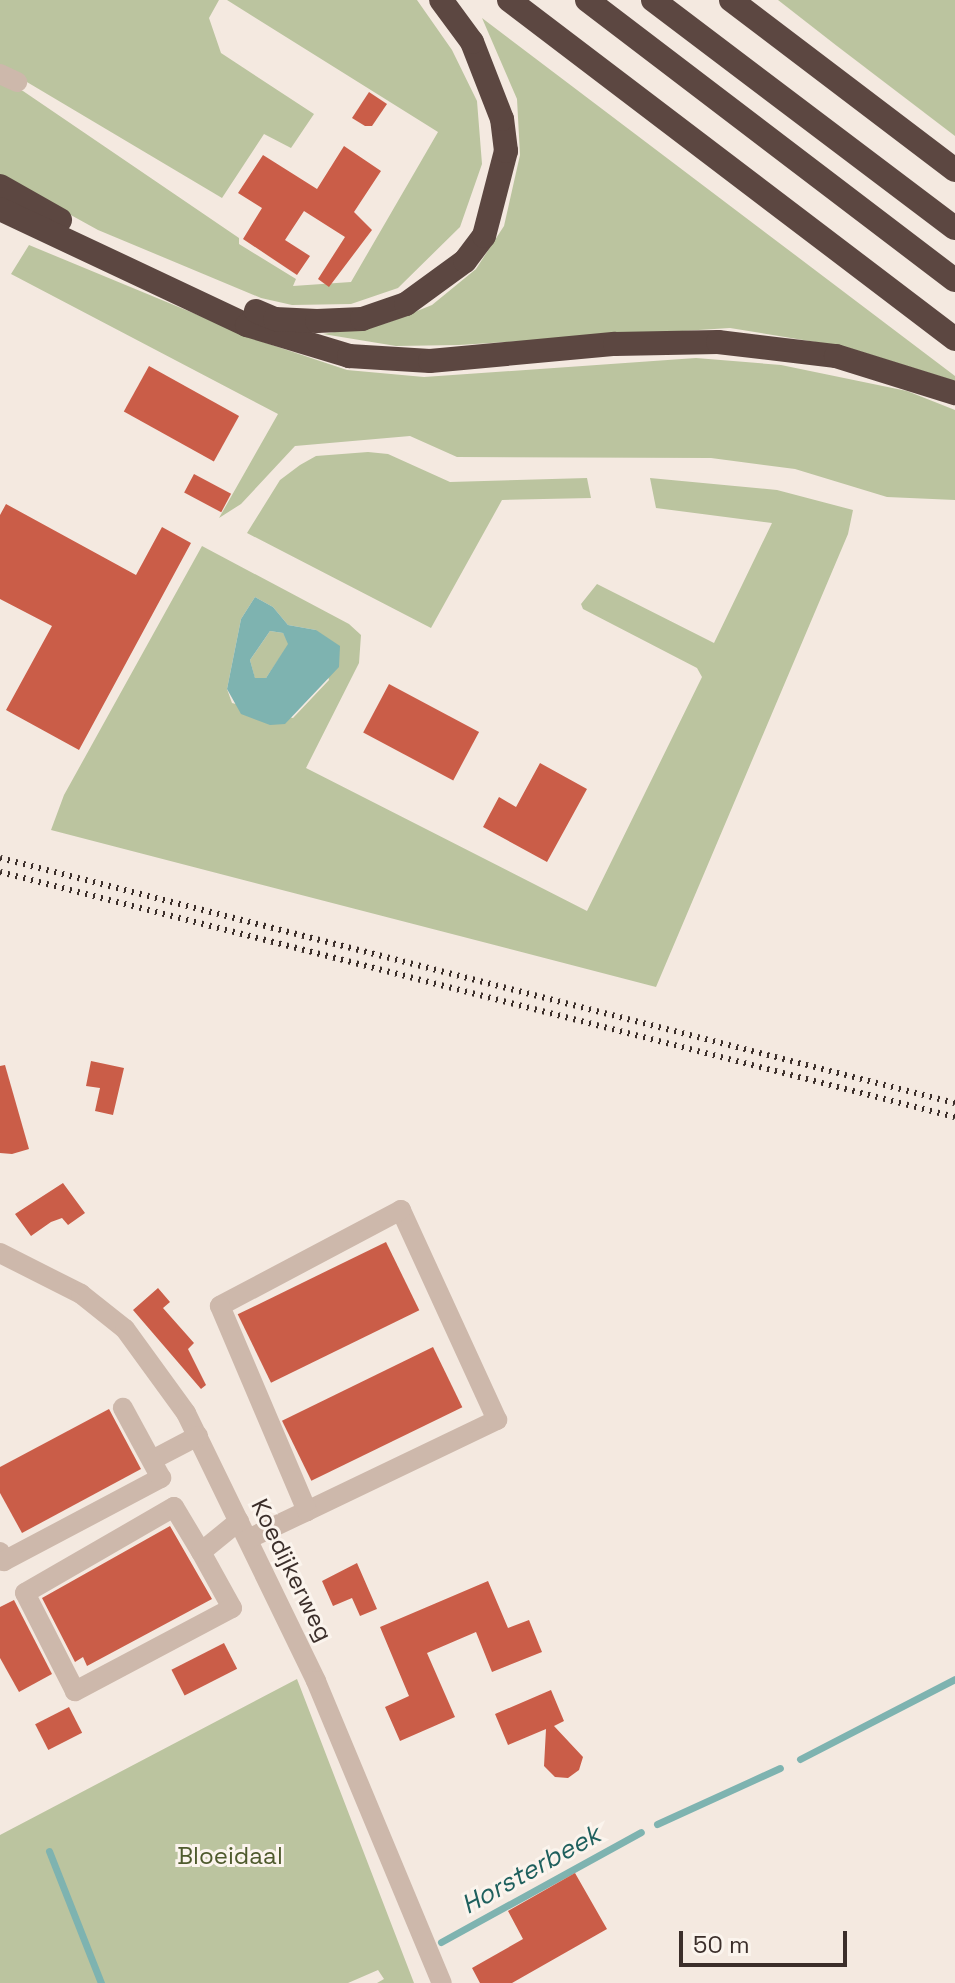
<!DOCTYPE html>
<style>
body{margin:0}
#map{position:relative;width:955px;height:1983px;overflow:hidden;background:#f4e9e0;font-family:"Space Grotesk",sans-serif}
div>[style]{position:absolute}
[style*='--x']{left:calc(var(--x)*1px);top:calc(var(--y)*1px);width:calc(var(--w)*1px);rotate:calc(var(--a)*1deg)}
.green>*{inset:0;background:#bbc49f}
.water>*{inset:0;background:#7eb3b0}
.stream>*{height:7px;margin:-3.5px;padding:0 3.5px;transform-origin:3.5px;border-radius:3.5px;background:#7eb3b0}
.building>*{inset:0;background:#ca5d48;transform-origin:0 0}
.minor>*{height:20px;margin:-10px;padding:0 10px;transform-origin:10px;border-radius:10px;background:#cdb8ab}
.highway>*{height:24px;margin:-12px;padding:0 12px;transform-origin:12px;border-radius:12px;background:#5c4741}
.rail>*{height:6px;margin-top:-3px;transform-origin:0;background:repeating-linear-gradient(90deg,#3b2e2a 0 2px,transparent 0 8px)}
span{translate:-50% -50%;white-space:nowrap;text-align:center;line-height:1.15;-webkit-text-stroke:6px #fbf4ed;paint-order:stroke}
.street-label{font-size:24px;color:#3b2e2a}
.park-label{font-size:24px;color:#4e5a2d}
.water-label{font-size:26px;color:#1e5f5d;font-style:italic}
.scale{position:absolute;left:679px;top:1931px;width:168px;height:36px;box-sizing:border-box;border:4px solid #3b2e2a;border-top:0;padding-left:10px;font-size:24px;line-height:28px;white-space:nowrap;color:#3b2e2a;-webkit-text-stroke:6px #fbf4ed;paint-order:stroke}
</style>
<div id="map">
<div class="green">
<div style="clip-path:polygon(0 0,219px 0,209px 18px,221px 53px,314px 114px,291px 148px,264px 134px,222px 198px,0 66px)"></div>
<div style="clip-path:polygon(227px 0,417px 0,452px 50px,477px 101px,482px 164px,460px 227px,398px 288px,351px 304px,292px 305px,261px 298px,98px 230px,0 176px,0 82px,23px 91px,239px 238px,239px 244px,296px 279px,293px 286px,351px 282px,438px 132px)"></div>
<div style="clip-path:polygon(778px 0,955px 0,955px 136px,837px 46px)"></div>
<div style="clip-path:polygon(482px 18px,955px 376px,955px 381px,846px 347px,730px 328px,459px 345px,396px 346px,323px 334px,387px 323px,432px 305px,476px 269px,504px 226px,520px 155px,517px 99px)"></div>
<div style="clip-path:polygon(29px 245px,263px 342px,347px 370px,424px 377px,696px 358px,781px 365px,907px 391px,955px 410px,955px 500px,887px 497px,795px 469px,711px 458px,457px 457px,410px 436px,295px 446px,241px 504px,219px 518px,278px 414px,11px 274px)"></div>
<div style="clip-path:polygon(368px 452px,388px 454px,450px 482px,587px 478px,591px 498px,502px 500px,431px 628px,247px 533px,280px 480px,300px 465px,316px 456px)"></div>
<div style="clip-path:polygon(evenodd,650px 478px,777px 490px,853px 510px,848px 534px,656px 987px,51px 830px,64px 795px,202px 546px,349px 624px,361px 635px,359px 663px,306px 768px,587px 911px,702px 677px,697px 668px,583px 609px,581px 604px,597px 584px,714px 643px,772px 523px,656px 508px,650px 478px,255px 597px,273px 607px,288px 625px,316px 630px,329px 680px,293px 718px,232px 703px,227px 689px,241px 619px,255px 597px)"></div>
<div style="clip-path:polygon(270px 631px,283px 633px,289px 644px,266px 678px,255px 679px,250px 660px)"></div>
<div style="clip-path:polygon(297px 1679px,414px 1983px,377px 1983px,384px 1979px,378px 1970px,348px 1983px,0 1983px,0 1835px)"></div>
</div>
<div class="water">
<div style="clip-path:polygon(evenodd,255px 597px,273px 607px,288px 625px,316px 630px,340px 646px,339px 667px,285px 724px,270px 725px,241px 714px,227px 689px,241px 619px,255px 597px,270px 631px,283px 633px,288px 644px,266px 678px,255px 678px,250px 660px,270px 631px)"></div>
</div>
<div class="stream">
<div style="--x:800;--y:1759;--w:174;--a:-27.3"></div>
<div style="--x:657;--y:1824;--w:135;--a:-24.5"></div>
<div style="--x:49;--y:1851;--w:142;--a:68.5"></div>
<div style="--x:441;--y:1942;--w:228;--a:-28.8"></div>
</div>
<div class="building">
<div style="clip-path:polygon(369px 92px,387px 104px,372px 126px,365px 126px,352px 118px)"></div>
<div style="clip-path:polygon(344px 146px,381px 171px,354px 212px,372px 230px,329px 287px,318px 279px,345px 237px,304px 211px,285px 240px,310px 256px,297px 275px,243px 239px,262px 208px,238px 193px,263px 155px,317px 189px)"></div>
<div style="left:149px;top:366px;width:103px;height:52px;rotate:29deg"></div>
<div style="left:194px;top:474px;width:42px;height:21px;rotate:28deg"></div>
<div style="clip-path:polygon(6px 504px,136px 575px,162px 527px,191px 543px,79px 750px,6px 710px,52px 626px,0 599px,0 515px)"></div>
<div style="left:389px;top:684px;width:102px;height:55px;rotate:28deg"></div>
<div style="clip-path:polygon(540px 763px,587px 789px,547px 862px,483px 827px,499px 797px,516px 807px)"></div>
<div style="clip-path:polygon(91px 1061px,124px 1068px,113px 1115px,95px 1111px,100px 1088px,86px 1086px)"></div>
<div style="clip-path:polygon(5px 1065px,29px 1149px,12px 1154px,0 1153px,0 1066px)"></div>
<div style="clip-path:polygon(63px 1183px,85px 1213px,68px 1225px,62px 1218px,51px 1222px,31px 1236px,15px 1214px)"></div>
<div style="left:386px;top:1242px;width:76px;height:165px;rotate:64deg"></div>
<div style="clip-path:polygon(158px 1288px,170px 1302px,163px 1308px,194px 1343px,188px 1349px,206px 1385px,201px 1389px,133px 1310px)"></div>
<div style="left:433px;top:1347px;width:67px;height:168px;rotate:64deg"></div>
<div style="clip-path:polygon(109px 1409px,141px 1469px,22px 1533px,0 1493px,0 1467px)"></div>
<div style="clip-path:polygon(170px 1526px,212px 1599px,87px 1666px,83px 1657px,75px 1662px,42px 1598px)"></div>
<div style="clip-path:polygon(357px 1563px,377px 1609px,360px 1616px,352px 1598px,333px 1606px,322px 1581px)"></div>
<div style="clip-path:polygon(488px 1581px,508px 1628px,529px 1620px,542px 1652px,492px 1672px,476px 1632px,427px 1653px,455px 1717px,400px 1741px,385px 1707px,409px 1696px,380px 1627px)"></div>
<div style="clip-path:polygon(14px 1600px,52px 1674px,19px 1692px,0 1658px,0 1607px)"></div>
<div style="left:224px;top:1643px;width:29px;height:59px;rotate:63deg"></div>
<div style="clip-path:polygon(551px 1690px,564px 1721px,554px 1726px,583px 1757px,579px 1770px,568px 1778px,555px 1777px,544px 1766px,546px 1729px,508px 1745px,495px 1714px)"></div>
<div style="left:69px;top:1707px;width:29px;height:38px;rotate:63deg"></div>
<div style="clip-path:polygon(575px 1873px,607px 1929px,512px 1983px,480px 1983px,472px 1968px,523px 1939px,508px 1911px)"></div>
</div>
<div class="minor">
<div style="--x:0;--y:74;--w:19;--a:25"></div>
<div style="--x:0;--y:1253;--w:91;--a:26.8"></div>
<div style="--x:81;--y:1294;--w:56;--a:38.5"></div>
<div style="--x:125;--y:1329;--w:104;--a:54"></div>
<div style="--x:186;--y:1413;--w:298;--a:64.1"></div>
<div style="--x:316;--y:1681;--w:327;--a:67.4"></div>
<div style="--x:152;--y:1460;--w:52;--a:-27.6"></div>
<div style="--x:248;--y:1539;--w:65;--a:-25.4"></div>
<div style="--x:307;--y:1511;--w:211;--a:-25.6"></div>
<div style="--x:497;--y:1420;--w:231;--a:-114.6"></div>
<div style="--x:401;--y:1210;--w:205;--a:152.1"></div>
<div style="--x:220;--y:1306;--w:223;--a:67"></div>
<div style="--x:0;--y:1552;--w:10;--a:66"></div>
<div style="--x:4;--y:1561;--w:178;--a:-27.9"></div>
<div style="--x:161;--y:1478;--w:80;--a:-118.5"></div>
<div style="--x:201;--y:1552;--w:64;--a:61"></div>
<div style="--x:232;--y:1608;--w:178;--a:152.1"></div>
<div style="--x:75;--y:1691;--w:110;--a:-117"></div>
<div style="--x:25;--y:1593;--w:172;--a:-30"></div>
<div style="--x:174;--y:1507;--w:52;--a:59"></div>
<div style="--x:201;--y:1552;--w:49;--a:-39.2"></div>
</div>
<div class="highway">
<div style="--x:509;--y:0;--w:560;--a:37.24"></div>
<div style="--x:587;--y:0;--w:462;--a:37.3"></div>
<div style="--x:653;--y:0;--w:378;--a:37.1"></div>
<div style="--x:731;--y:0;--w:281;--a:37.2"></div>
<div style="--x:0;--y:186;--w:69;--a:29.5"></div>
<div style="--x:0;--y:209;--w:273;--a:25.2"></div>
<div style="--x:247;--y:325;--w:107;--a:16.9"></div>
<div style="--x:349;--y:356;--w:81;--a:3.5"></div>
<div style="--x:430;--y:361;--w:186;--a:-5.3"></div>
<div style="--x:615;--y:344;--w:103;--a:-1.1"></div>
<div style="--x:718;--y:342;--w:119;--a:6.8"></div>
<div style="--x:836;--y:356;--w:125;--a:17.3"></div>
<div style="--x:256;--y:311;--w:21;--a:23"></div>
<div style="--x:275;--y:319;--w:42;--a:2.7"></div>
<div style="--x:317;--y:321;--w:45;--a:-2.5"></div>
<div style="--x:362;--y:319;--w:46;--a:-18.8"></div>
<div style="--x:406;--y:304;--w:73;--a:-36.1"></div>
<div style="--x:465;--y:261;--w:31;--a:-53"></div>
<div style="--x:484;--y:236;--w:88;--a:-75.5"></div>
<div style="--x:506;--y:151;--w:32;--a:-97"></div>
<div style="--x:502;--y:119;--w:83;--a:-111.3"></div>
<div style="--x:472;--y:42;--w:52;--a:-126.4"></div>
</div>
<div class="rail">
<div style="--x:0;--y:858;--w:986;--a:14.39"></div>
<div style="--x:0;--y:872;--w:986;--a:14.39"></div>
</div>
<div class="street-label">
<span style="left:292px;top:1570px;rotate:64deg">Koedijkerweg</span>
</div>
<div class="park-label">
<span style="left:230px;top:1856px">Bloeidaal</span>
</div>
<div class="water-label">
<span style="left:531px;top:1870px;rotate:-29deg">Horsterbeek</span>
</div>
<div class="scale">50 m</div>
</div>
